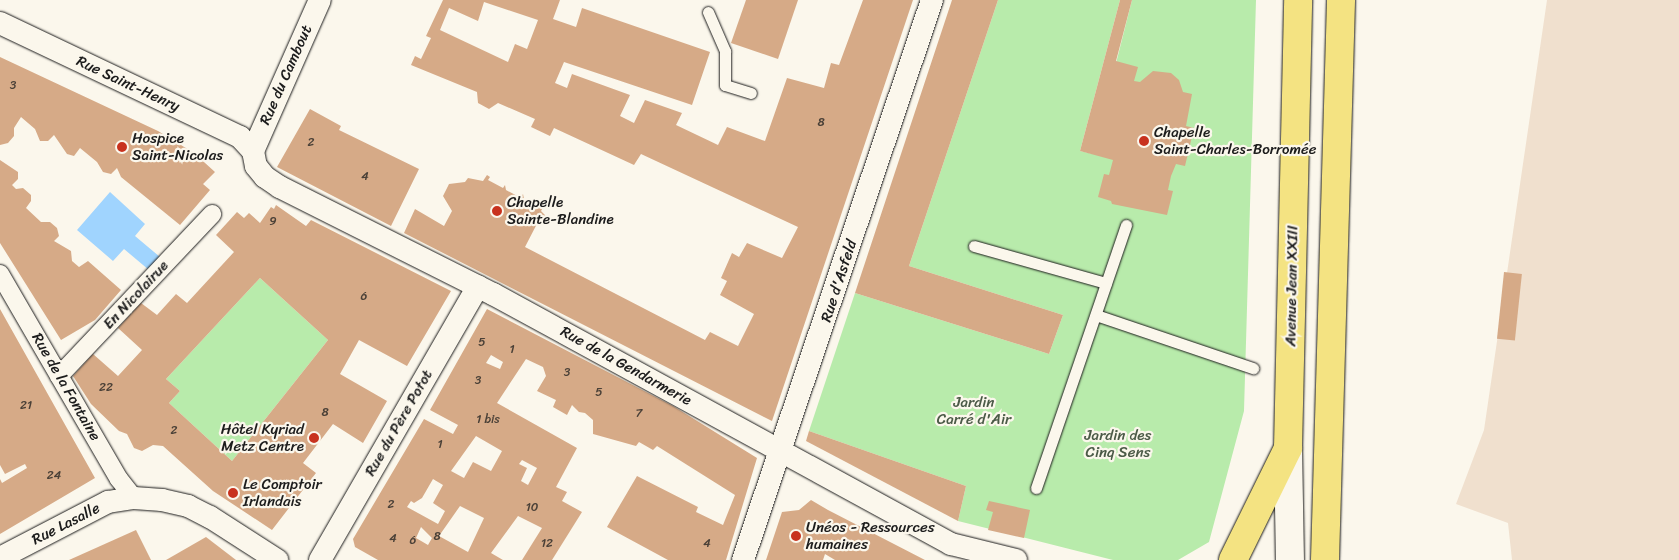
<!DOCTYPE html>
<meta charset="utf-8">
<style>
body{margin:0}
#map{position:relative;width:1679px;height:560px;overflow:hidden;background:#fbf7ec;font-family:Sriracha,sans-serif}
div>[style]{position:absolute}
[style*='--x']{left:calc(var(--x)*1px);top:calc(var(--y)*1px);width:calc(var(--w)*1px);rotate:calc(var(--a)*1deg)}
.built>*{inset:0;background:#f0e0ce}
.green>*{inset:0;background:#b8ebab}
.water>*{inset:0;background:#a0d4fe}
.building>*{inset:0;background:#d6aa87;transform-origin:0 0}
.roads{filter:drop-shadow(0 0 1px #1c1c1c) drop-shadow(0 0 1px #1c1c1c)}
.service>*{height:11px;margin:-5.5px;padding:0 5.5px;transform-origin:5.5px;border-radius:5.5px;background:#fbf7ec}
.pedestrian>*{height:18px;margin:-9px;padding:0 9px;transform-origin:9px;border-radius:9px;background:#fbf7ec}
.minor>*{height:22px;margin:-11px;padding:0 11px;transform-origin:11px;border-radius:11px;background:#fbf7ec}
.secondary>*{height:28px;margin:-14px;padding:0 14px;transform-origin:14px;border-radius:14px;background:#fbf7ec}
.primary>*{height:28px;margin:-14px;padding:0 14px;transform-origin:14px;border-radius:14px;background:#f4e382}
.dots>*{width:14px;height:14px;translate:-50% -50%;box-sizing:border-box;border:2px solid #fbf7ec;border-radius:50%}
span{translate:-50% -50%;white-space:nowrap;text-align:center;line-height:1.15;-webkit-text-stroke:4.5px #fbf7ec;paint-order:stroke}
.number-label{font-size:12px;color:#4a4037}
.number-label span{-webkit-text-stroke-width:0}
.street-label{font-size:15px;color:#1c1c1c}
.poi-label{font-size:15px;color:#1c1c1c}
.left{translate:0 -50%;text-align:left}
.right{translate:-100% -50%;text-align:right}
.park-label{font-size:15px;color:#4b5a47}
</style>
<div id="map">
<div class="built">
<div style="clip-path:polygon(1547px 0,1679px 0,1679px 560px,1512px 560px,1508px 523px,1456px 504px,1484px 430px)"></div>
</div>
<div class="green">
<div style="clip-path:polygon(998px 0,1120px 0,1080px 151px,1093px 154px,1132px 0,1256px 0,1244px 411px,1209px 542px,1178px 560px,1113px 560px,958px 521px,966px 486px,809px 431px,855px 293px,1049px 354px,1063px 315px,909px 266px)"></div>
<div style="clip-path:polygon(260px 278px,328px 340px,232px 461px,169px 403px,180px 391px,166px 379px)"></div>
</div>
<div class="water">
<div style="clip-path:polygon(110px 192px,145px 224px,135px 236px,160px 257px,149px 270px,124px 249px,113px 261px,77px 230px)"></div>
</div>
<div class="building">
<div style="clip-path:polygon(evenodd,443px 0,560px 0,553px 19px,576px 27px,582px 8px,710px 52px,692px 105px,564px 62px,555px 83px,567px 88px,572px 74px,630px 95px,620px 116px,634px 123px,645px 100px,682px 113px,676px 125px,718px 145px,727px 127px,765px 141px,787px 78px,824px 88px,831px 63px,839px 65px,863px 0,913px 0,772px 421px,404px 233px,415px 209px,444px 226px,452px 211px,443px 196px,449px 184px,465px 182px,468px 178px,483px 181px,487px 175px,490px 177px,488px 180px,503px 188px,505px 185px,506px 190px,521px 198px,523px 194px,524px 199px,540px 208px,541px 204px,544px 206px,541px 211px,546px 216px,541px 216px,525px 247px,705px 340px,710px 332px,738px 346px,754px 314px,720px 295px,727px 281px,721px 278px,732px 253px,739px 257px,747px 243px,782px 258px,798px 227px,641px 154px,634px 165px,554px 128px,550px 136px,531px 127px,535px 119px,498px 103px,489px 109px,478px 103px,477px 92px,411px 65px,415px 56px,421px 59px,431px 38px,426px 36px,443px 0,484px 2px,538px 20px,527px 49px,515px 44px,508px 62px,440px 30px,449px 8px,478px 21px,484px 2px)"></div>
<div style="clip-path:polygon(746px 0,798px 0,778px 59px,731px 43px)"></div>
<div style="clip-path:polygon(952px 0,998px 0,909px 266px,1063px 315px,1049px 354px,855px 293px)"></div>
<div style="clip-path:polygon(1120px 0,1132px 0,1116px 61px,1138px 67px,1134px 81px,1140px 82px,1153px 71px,1171px 73px,1179px 80px,1183px 92px,1192px 94px,1186px 126px,1194px 128px,1185px 166px,1176px 164px,1171px 176px,1168px 190px,1173px 191px,1167px 215px,1112px 204px,1111px 201px,1098px 197px,1104px 174px,1109px 175px,1113px 160px,1080px 151px)"></div>
<div style="clip-path:polygon(0 57px,158px 131px,194px 153px,215px 172px,203px 184px,210px 190px,180px 225px,121px 177px,117px 168px,111px 174px,103px 172px,97px 162px,80px 148px,74px 156px,67px 154px,54px 135px,48px 141px,40px 141px,35px 129px,21px 117px,14px 128px,14px 136px,8px 143px,0 145px)"></div>
<div style="clip-path:polygon(310px 109px,341px 126px,339px 130px,419px 169px,391px 226px,277px 167px)"></div>
<div style="clip-path:polygon(0 160px,18px 172px,18px 179px,12px 185px,16px 189px,23px 188px,31px 195px,31px 201px,26px 208px,41px 222px,50px 222px,57px 228px,59px 236px,54px 241px,71px 251px,72px 261px,79px 267px,88px 261px,121px 290px,95px 320px,61px 340px,0 243px)"></div>
<div style="clip-path:polygon(evenodd,276px 205px,306px 226px,311px 220px,451px 291px,407px 366px,359px 340px,340px 374px,387px 401px,363px 443px,333px 424px,303px 463px,316px 473px,272px 530px,213px 491px,163px 446px,153px 445px,142px 451px,134px 448px,127px 434px,119px 431px,91px 404px,73px 376px,93px 354px,118px 376px,142px 350px,118px 328px,141px 303px,157px 315px,176px 294px,187px 303px,234px 252px,216px 235px,237px 212px,244px 218px,249px 213px,260px 223px,271px 207px,274px 209px,276px 205px,260px 278px,328px 340px,232px 461px,169px 403px,180px 391px,166px 379px,260px 278px)"></div>
<div style="left:1504px;top:272px;width:18px;height:67px;rotate:6deg"></div>
<div style="clip-path:polygon(0 309px,95px 478px,0 534px,0 479px,2px 483px,27px 468px,25px 464px,5px 474px,0 465px)"></div>
<div style="clip-path:polygon(evenodd,487px 309px,673px 406px,757px 458px,726px 560px,668px 560px,607px 527px,637px 476px,698px 507px,696px 512px,723px 525px,735px 495px,657px 446px,653px 450px,639px 442px,636px 446px,593px 434px,593px 420px,585px 413px,579px 412px,572px 405px,567px 415px,553px 407px,556px 400px,537px 391px,546px 376px,543px 367px,526px 359px,497px 403px,577px 448px,556px 487px,567px 492px,562px 501px,582px 512px,552px 560px,522px 560px,542px 528px,518px 516px,491px 553px,503px 560px,378px 560px,355px 547px,353px 539px,424px 419px,453px 434px,458px 425px,430px 410px,487px 309px,491px 355px,503px 362px,500px 369px,486px 363px,491px 355px,487px 309px,476px 436px,502px 451px,491px 471px,473px 462px,464px 478px,451px 471px,476px 436px,487px 309px,522px 460px,537px 468px,528px 485px,521px 481px,527px 468px,519px 464px,522px 460px,487px 309px,433px 479px,443px 485px,433px 503px,445px 511px,438px 524px,407px 507px,411px 501px,414px 503px,422px 498px,433px 479px,487px 309px,460px 506px,484px 518px,468px 552px,439px 536px,460px 506px,487px 309px,421px 527px,432px 538px,428px 545px,416px 538px,421px 527px)"></div>
<div style="clip-path:polygon(809px 431px,966px 486px,958px 521px,806px 441px)"></div>
<div style="clip-path:polygon(811px 500px,828px 510px,925px 560px,835px 560px,825px 554px,823px 560px,766px 560px,782px 512px,799px 510px)"></div>
<div style="clip-path:polygon(989px 501px,1030px 510px,1024px 538px,988px 530px,993px 512px,986px 510px)"></div>
<div style="clip-path:polygon(136px 530px,151px 560px,69px 560px)"></div>
<div style="clip-path:polygon(206px 537px,236px 560px,166px 560px)"></div>
</div>
<div class="roads">
<div class="service">
<div style="--x:708;--y:12;--w:43;--a:66.4"></div>
<div style="--x:725;--y:51;--w:34;--a:90"></div>
<div style="--x:725;--y:85;--w:27;--a:17"></div>
<div style="--x:974;--y:246;--w:137;--a:15.7"></div>
<div style="--x:1096;--y:315;--w:166;--a:18.7"></div>
<div style="--x:1036;--y:488;--w:278;--a:-71.1"></div>
</div>
<div class="pedestrian">
<div style="--x:0;--y:274;--w:237;--a:59.9"></div>
<div style="--x:119;--y:479;--w:24;--a:52"></div>
<div style="--x:59;--y:376;--w:223;--a:-46.6"></div>
</div>
<div class="minor">
<div style="--x:0;--y:23;--w:266;--a:25.4"></div>
<div style="--x:240;--y:137;--w:19;--a:47"></div>
<div style="--x:253;--y:151;--w:15;--a:79"></div>
<div style="--x:256;--y:166;--w:14;--a:51"></div>
<div style="--x:265;--y:177;--w:18;--a:34"></div>
<div style="--x:280;--y:187;--w:238;--a:26.7"></div>
<div style="--x:493;--y:294;--w:522;--a:28.63"></div>
<div style="--x:951;--y:544;--w:67;--a:13.8"></div>
<div style="--x:253;--y:151;--w:165;--a:-66.1"></div>
<div style="--x:0;--y:558;--w:122;--a:-27.4"></div>
<div style="--x:108;--y:502;--w:26;--a:-9"></div>
<div style="--x:134;--y:498;--w:28;--a:4"></div>
<div style="--x:162;--y:500;--w:27;--a:13"></div>
<div style="--x:188;--y:506;--w:25;--a:27"></div>
<div style="--x:210;--y:517;--w:80;--a:32.7"></div>
<div style="--x:320;--y:560;--w:316;--a:-60"></div>
<div style="--x:743;--y:560;--w:591;--a:-71.35"></div>
</div>
<div class="secondary">
<div style="--x:1288;--y:448;--w:112;--a:89"></div>
</div>
<div class="primary">
<div style="--x:1233;--y:560;--w:125;--a:-63.8"></div>
<div style="--x:1288;--y:448;--w:448;--a:-88.7"></div>
<div style="--x:1325;--y:560;--w:560;--a:-88.36"></div>
</div>
</div>
<div class="dots">
<div style="left:1144px;top:141px;background:#c8321e"></div>
<div style="left:122px;top:147px;background:#c8321e"></div>
<div style="left:497px;top:211px;background:#c8321e"></div>
<div style="left:314px;top:438px;background:#c8321e"></div>
<div style="left:233px;top:493px;background:#c8321e"></div>
<div style="left:796px;top:536px;background:#c8321e"></div>
</div>
<div class="number-label">
<span style="left:13px;top:86px">3</span>
<span style="left:821px;top:123px">8</span>
<span style="left:311px;top:143px">2</span>
<span style="left:365px;top:177px">4</span>
<span style="left:273px;top:222px">9</span>
<span style="left:364px;top:297px">6</span>
<span style="left:482px;top:343px">5</span>
<span style="left:512px;top:350px">1</span>
<span style="left:567px;top:373px">3</span>
<span style="left:478px;top:381px">3</span>
<span style="left:106px;top:388px">22</span>
<span style="left:599px;top:393px">5</span>
<span style="left:26px;top:406px">21</span>
<span style="left:325px;top:413px">8</span>
<span style="left:639px;top:414px">7</span>
<span style="left:488px;top:420px">1 bis</span>
<span style="left:174px;top:431px">2</span>
<span style="left:440px;top:445px">1</span>
<span style="left:54px;top:476px">24</span>
<span style="left:391px;top:505px">2</span>
<span style="left:532px;top:508px">10</span>
<span style="left:437px;top:537px">8</span>
<span style="left:393px;top:539px">4</span>
<span style="left:413px;top:541px">6</span>
<span style="left:547px;top:544px">12</span>
<span style="left:707px;top:544px">4</span>
</div>
<div class="street-label">
<span style="left:286px;top:75px;rotate:-66deg">Rue du Cambout</span>
<span style="left:128px;top:84px;rotate:25deg">Rue Saint-Henry</span>
<span style="left:839px;top:281px;rotate:-72deg">Rue d'Asfeld</span>
<span style="left:1292px;top:286px;rotate:-89deg">Avenue Jean XXIII</span>
<span style="left:136px;top:295px;rotate:-47deg">En Nicolairue</span>
<span style="left:626px;top:366px;rotate:29deg">Rue de la Gendarmerie</span>
<span style="left:66px;top:387px;rotate:60deg">Rue de la Fontaine</span>
<span style="left:399px;top:423px;rotate:-60deg">Rue du Père Potot</span>
<span style="left:66px;top:524px;rotate:-27deg">Rue Lasalle</span>
</div>
<div class="poi-label">
<span class="left" style="left:1154px;top:141px">Chapelle<br>Saint-Charles-Borromée</span>
<span class="left" style="left:132px;top:147px">Hospice<br>Saint-Nicolas</span>
<span class="left" style="left:507px;top:211px">Chapelle<br>Sainte-Blandine</span>
<span class="right" style="left:304px;top:438px">Hôtel Kyriad<br>Metz Centre</span>
<span class="left" style="left:243px;top:493px">Le Comptoir<br>Irlandais</span>
<span class="left" style="left:806px;top:536px">Unéos - Ressources<br>humaines</span>
</div>
<div class="park-label">
<span style="left:974px;top:411px">Jardin<br>Carré d'Air</span>
<span style="left:1118px;top:444px">Jardin des<br>Cinq Sens</span>
</div>
</div>
